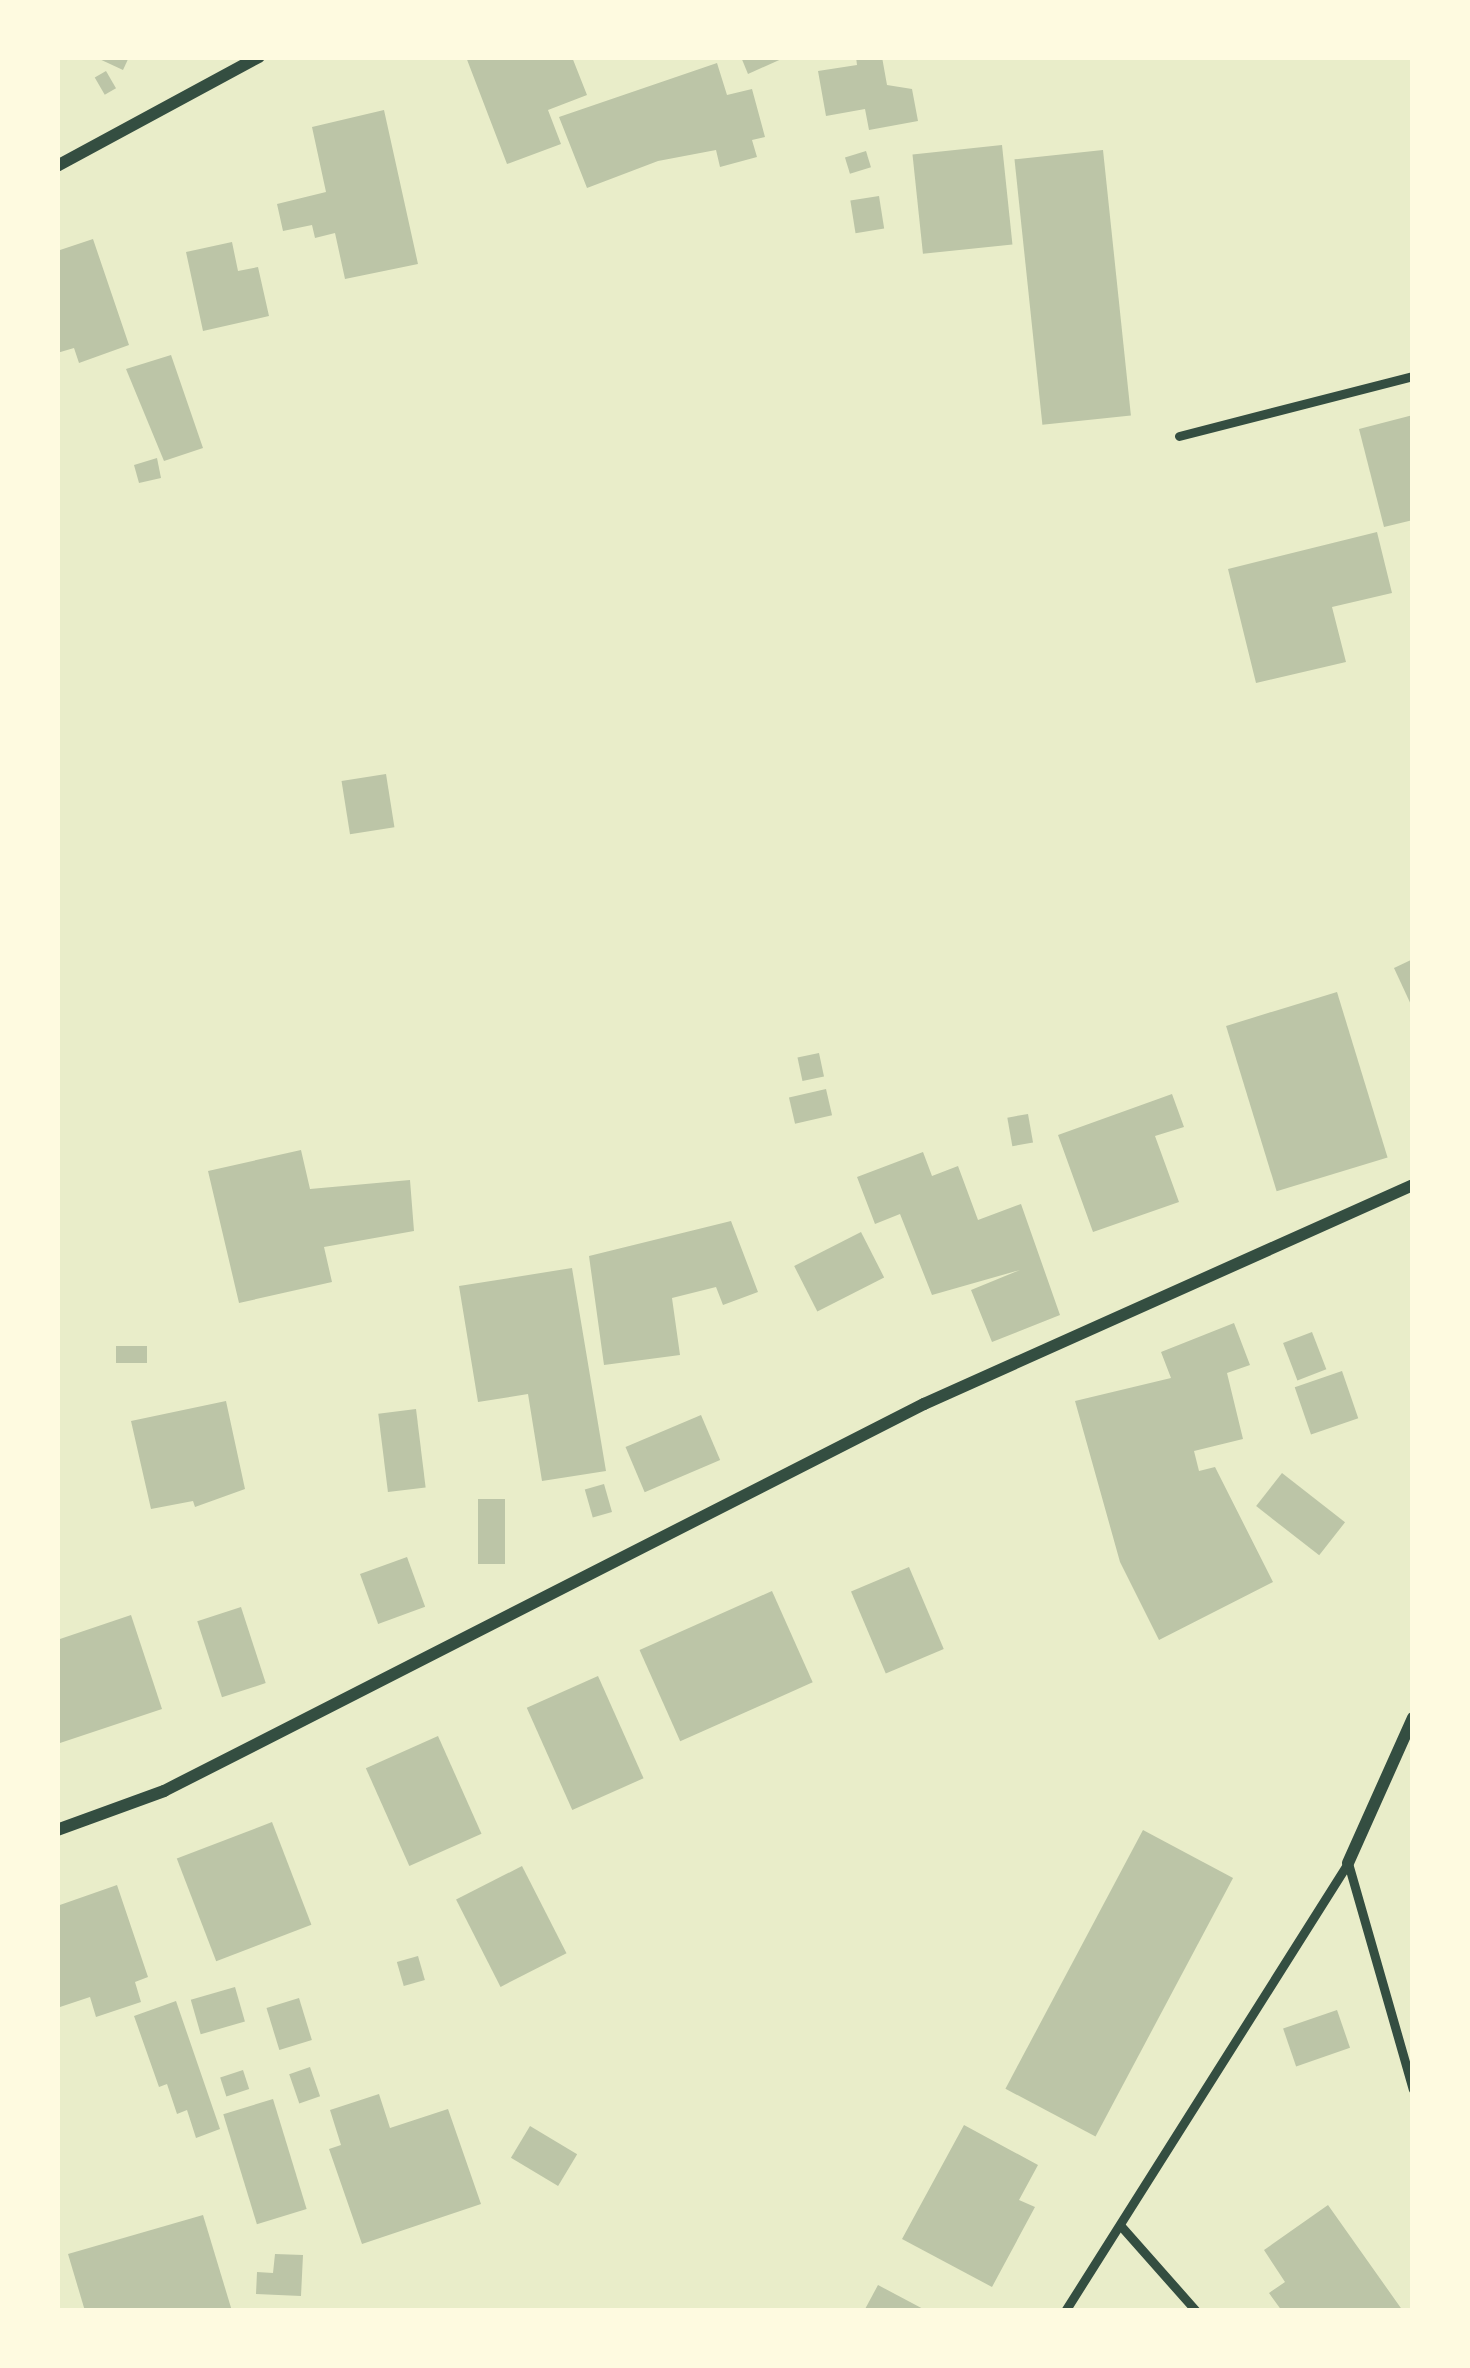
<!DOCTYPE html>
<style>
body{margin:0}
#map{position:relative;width:1470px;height:2368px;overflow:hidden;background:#e9edc9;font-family:Roboto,sans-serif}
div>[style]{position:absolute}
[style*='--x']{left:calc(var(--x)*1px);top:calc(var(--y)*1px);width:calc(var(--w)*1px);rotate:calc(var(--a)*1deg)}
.building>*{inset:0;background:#bcc5a7;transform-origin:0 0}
.service>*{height:9px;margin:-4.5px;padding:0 4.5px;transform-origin:4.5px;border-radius:4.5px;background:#344e41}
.minor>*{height:12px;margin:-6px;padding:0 6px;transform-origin:6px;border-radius:6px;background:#344e41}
span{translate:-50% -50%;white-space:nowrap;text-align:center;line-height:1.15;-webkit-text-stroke:10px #fefae0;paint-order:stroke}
.frame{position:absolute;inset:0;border:60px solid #fefae0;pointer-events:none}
</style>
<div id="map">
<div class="building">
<div style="clip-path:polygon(95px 57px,129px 57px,123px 70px)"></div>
<div style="clip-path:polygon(466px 57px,572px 57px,587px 95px,548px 110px,561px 144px,507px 164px)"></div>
<div style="clip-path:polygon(741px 57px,786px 57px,748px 74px)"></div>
<div style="clip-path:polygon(856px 57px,882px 57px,887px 85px,912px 89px,918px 121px,869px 130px,865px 109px,826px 116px,818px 71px,857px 65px)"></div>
<div style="clip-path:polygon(717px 63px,727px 95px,752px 89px,765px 137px,752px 140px,757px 157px,720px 167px,716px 150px,658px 161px,587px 188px,559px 117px)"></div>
<div style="left:106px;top:71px;width:20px;height:13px;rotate:60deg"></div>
<div style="clip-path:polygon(384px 110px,418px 264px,345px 279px,335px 233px,315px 238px,312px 225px,283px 231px,277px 204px,326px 192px,312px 127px)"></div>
<div style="left:1002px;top:145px;width:100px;height:90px;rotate:84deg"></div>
<div style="left:1103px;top:150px;width:267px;height:89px;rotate:84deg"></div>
<div style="left:866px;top:151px;width:17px;height:22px;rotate:73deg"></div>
<div style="left:879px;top:196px;width:33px;height:29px;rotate:81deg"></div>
<div style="clip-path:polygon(93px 239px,129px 345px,79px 363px,74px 348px,57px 353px,57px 251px)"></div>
<div style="clip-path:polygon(232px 242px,238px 271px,258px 267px,269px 316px,203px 331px,186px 252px)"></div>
<div style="clip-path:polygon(171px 355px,203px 448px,164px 461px,126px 369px)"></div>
<div style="clip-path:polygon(1413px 415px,1413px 520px,1384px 527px,1359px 429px)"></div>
<div style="clip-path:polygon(157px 458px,161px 478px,139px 483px,134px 465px)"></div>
<div style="clip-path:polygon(1377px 532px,1392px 593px,1332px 607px,1346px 662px,1256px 683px,1228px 569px)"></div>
<div style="left:386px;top:774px;width:54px;height:45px;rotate:81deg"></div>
<div style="clip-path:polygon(1413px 959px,1413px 1009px,1394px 968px)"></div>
<div style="left:1337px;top:992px;width:173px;height:116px;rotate:73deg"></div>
<div style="left:819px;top:1053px;width:24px;height:22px;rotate:78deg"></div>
<div style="left:826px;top:1089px;width:27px;height:38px;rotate:77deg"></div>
<div style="clip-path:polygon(1172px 1094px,1184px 1127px,1155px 1136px,1179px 1202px,1093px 1232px,1058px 1135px)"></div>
<div style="left:1028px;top:1114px;width:29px;height:21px;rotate:80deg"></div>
<div style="clip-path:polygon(301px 1150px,310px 1189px,410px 1180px,414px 1231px,324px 1247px,332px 1282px,239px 1303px,208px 1171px)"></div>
<div style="clip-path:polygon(923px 1152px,932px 1176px,958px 1166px,978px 1220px,1021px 1204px,1060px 1315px,992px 1342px,971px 1290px,1020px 1270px,932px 1295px,900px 1214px,875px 1224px,857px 1177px)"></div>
<div style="clip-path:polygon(731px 1221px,758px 1292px,723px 1305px,716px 1287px,672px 1298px,680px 1355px,604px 1365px,589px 1256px)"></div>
<div style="left:861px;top:1232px;width:51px;height:75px;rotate:63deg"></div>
<div style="clip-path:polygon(572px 1268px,606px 1471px,542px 1481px,528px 1394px,478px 1402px,459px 1286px)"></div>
<div style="clip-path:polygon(1234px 1323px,1250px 1365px,1227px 1373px,1243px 1439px,1194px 1451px,1199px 1471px,1215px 1467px,1273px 1582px,1159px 1640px,1120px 1562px,1075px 1401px,1171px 1378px,1161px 1352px)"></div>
<div style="left:1312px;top:1332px;width:40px;height:31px;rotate:69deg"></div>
<div style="left:116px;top:1346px;width:31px;height:17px"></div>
<div style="left:1342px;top:1371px;width:50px;height:50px;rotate:71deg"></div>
<div style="clip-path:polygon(226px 1401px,245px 1489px,195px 1507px,193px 1501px,151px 1509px,131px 1421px)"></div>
<div style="left:416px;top:1409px;width:79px;height:38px;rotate:83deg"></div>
<div style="left:701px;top:1415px;width:49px;height:82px;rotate:67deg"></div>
<div style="left:1282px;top:1473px;width:80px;height:42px;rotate:38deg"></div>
<div style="left:604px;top:1484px;width:29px;height:20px;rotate:74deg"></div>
<div style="left:478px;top:1499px;width:27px;height:65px"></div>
<div style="left:407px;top:1557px;width:53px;height:50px;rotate:70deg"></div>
<div style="left:909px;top:1567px;width:89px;height:63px;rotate:67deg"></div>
<div style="left:772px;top:1591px;width:100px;height:145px;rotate:66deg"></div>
<div style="left:241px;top:1607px;width:80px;height:46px;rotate:72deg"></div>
<div style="clip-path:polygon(131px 1615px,162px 1709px,57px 1744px,57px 1640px)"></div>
<div style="left:598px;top:1676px;width:112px;height:78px;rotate:66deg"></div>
<div style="left:438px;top:1736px;width:107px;height:79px;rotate:66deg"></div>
<div style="left:272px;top:1822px;width:110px;height:102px;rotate:69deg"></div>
<div style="left:1143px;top:1830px;width:102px;height:293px;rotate:28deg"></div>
<div style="left:522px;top:1866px;width:98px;height:74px;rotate:63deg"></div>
<div style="clip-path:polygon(117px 1885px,148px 1977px,135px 1982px,141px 2002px,96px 2017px,90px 1997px,57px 2008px,57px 1906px)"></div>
<div style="left:418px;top:1956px;width:25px;height:22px;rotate:74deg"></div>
<div style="left:235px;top:1987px;width:36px;height:46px;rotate:74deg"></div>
<div style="left:299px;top:1998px;width:44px;height:34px;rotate:73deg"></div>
<div style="clip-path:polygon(176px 2001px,220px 2129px,196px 2138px,187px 2110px,177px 2114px,167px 2084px,159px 2087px,134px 2016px)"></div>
<div style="left:1337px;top:2010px;width:40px;height:57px;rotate:71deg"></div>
<div style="left:310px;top:2067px;width:31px;height:22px;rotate:71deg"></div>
<div style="left:243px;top:2070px;width:20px;height:24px;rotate:72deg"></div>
<div style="clip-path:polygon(379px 2094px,390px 2128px,448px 2109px,481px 2204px,362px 2244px,329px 2149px,341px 2145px,330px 2110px)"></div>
<div style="left:273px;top:2099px;width:115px;height:52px;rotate:73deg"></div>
<div style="clip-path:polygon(964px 2125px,1038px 2165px,1019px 2200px,1035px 2207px,992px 2287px,902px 2239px)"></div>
<div style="left:530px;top:2126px;width:55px;height:37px;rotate:31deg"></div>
<div style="clip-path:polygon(1328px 2205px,1403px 2311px,1282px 2311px,1269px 2293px,1285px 2282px,1264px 2250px)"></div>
<div style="clip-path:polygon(203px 2215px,232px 2311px,85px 2311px,68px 2254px)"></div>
<div style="clip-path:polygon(275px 2254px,303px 2255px,301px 2296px,256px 2294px,257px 2272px,273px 2273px)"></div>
<div style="clip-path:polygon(878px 2285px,927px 2311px,864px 2311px)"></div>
</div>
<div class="service">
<div style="--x:1179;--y:436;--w:242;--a:-14.4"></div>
<div style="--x:1348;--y:1863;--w:235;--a:74"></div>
<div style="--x:1120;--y:2225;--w:115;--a:48.5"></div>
<div style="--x:1065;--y:2311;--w:530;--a:-57.72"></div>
</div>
<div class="minor">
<div style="--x:57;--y:166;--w:230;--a:-28.4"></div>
<div style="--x:57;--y:1830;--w:114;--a:-20"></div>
<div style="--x:164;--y:1791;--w:853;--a:-26.99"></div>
<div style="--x:924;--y:1404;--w:536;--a:-24.13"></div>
<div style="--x:1348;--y:1863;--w:159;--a:-65.9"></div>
</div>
<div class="frame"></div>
</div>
